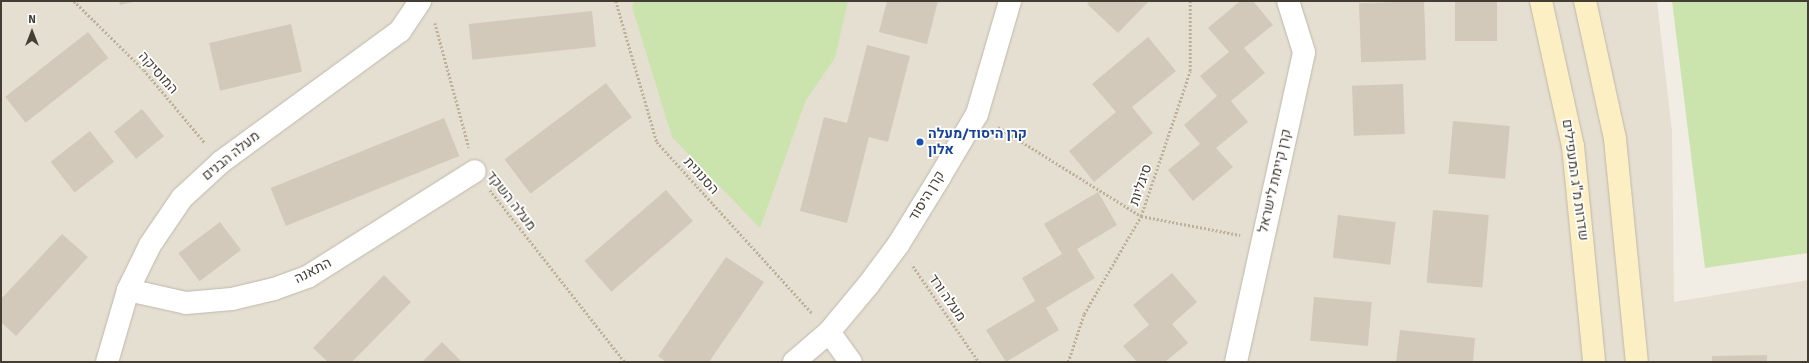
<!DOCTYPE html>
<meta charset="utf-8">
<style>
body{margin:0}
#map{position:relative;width:1809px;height:363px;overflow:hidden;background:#f1ede4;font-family:Signika,Heebo,sans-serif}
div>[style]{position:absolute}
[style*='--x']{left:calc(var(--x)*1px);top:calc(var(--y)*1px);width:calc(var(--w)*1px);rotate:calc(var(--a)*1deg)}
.residential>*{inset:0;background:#e5dfd2}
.green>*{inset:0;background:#cbe4ae}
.building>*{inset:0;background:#d2c9ba;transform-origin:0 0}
.path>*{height:2.5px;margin-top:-1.25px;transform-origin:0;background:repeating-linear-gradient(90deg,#bdb199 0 2px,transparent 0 4px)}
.roads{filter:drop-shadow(0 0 1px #bfb8aa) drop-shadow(0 0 1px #bfb8aa)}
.street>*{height:22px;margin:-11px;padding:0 11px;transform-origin:11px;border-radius:11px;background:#fff}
.secondary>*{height:22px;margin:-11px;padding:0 11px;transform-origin:11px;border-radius:11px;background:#fcefc3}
.dots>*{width:11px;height:11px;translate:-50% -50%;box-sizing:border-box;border:2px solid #fff;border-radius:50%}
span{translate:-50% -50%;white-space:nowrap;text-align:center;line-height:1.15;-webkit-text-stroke:3.5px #fff;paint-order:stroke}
.street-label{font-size:14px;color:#433d34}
.transit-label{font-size:14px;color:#164399;font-weight:700}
.left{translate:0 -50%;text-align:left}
.frame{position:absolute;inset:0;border:2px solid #433d34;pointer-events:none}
.north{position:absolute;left:12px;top:12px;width:40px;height:40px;-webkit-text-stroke:3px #fff;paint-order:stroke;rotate:0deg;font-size:11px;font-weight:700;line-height:16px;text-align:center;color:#433d34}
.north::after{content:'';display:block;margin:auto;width:14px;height:18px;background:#433d34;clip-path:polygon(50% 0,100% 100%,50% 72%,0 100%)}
</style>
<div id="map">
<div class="residential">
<div style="clip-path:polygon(1px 1px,1657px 1px,1672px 131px,1674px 302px,1808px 280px,1808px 362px,1px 362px)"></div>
</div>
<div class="green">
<div style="clip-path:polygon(634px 1px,848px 1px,835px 58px,806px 100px,760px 228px,672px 137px,632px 7px)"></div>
<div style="clip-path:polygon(1672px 1px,1808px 1px,1808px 253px,1705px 268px)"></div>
</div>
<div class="building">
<div style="clip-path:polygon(119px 1px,133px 1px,133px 2px,120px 5px)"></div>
<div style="clip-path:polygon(887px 1px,938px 1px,927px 44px,879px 32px)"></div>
<div style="clip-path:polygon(1090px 1px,1149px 1px,1118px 33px,1087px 4px)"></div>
<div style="clip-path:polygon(1240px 1px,1253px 1px,1273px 25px,1244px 48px,1265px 73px,1231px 101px,1248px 122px,1216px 148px,1233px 167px,1193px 201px,1168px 170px,1200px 144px,1184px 125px,1217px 96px,1200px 76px,1229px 52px,1208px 28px)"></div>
<div style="left:1424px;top:1px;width:59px;height:65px;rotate:88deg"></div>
<div style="left:1455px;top:1px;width:42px;height:40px"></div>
<div style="left:592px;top:11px;width:36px;height:124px;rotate:84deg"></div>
<div style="left:291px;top:24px;width:49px;height:84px;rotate:77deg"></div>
<div style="left:88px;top:32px;width:33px;height:105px;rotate:52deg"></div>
<div style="clip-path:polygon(1148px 37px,1176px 71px,1132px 107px,1153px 133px,1094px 182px,1069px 151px,1116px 112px,1092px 84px)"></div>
<div style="clip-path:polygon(867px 45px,910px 56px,888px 142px,869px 137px,847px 223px,800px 211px,824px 117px,847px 123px)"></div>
<div style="left:606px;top:83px;width:43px;height:127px;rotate:53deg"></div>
<div style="left:1403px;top:84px;width:50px;height:51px;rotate:88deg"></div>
<div style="left:142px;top:109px;width:35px;height:36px;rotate:51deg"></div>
<div style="left:444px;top:118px;width:41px;height:187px;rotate:68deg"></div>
<div style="left:1453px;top:121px;width:57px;height:53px;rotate:5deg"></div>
<div style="left:90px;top:131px;width:39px;height:50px;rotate:52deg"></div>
<div style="left:666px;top:190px;width:41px;height:108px;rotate:49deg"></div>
<div style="clip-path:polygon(1098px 192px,1117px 225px,1077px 249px,1095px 278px,1046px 308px,1059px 330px,1006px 362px,986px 330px,1035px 301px,1022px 278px,1062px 254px,1044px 224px)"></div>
<div style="left:1433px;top:210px;width:56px;height:73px;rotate:5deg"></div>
<div style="left:1338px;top:215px;width:58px;height:43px;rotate:7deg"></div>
<div style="left:220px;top:222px;width:35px;height:52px;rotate:53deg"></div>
<div style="clip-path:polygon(62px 234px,88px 257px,16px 336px,1px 322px,1px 299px)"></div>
<div style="clip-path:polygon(726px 257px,764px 282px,709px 362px,666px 362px,658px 356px)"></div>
<div style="clip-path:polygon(1172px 273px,1197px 302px,1172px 324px,1188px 343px,1165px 362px,1137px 362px,1123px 346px,1149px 325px,1133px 305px)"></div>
<div style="clip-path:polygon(384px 275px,411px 302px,352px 362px,328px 362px,313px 348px)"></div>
<div style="left:1314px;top:297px;width:58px;height:44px;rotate:5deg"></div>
<div style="clip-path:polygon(1400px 330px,1475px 338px,1473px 362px,1396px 362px)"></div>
<div style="clip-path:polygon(442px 342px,462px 362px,422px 362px)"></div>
<div style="clip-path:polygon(1767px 355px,1767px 362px,1712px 362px,1712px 356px)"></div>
</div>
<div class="path">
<div style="--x:74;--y:1;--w:98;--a:44.6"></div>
<div style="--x:144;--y:70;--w:95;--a:50.1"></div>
<div style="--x:616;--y:1;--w:147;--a:73.8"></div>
<div style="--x:657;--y:142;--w:231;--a:47.8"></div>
<div style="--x:435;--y:23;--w:129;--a:74.7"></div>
<div style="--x:998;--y:127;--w:168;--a:31.9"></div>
<div style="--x:1141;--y:216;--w:101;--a:10.9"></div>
<div style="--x:490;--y:190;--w:219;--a:51.9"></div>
<div style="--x:913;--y:266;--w:116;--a:55.5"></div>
<div style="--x:1068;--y:362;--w:51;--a:-71.6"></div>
<div style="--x:1084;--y:314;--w:113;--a:-59.8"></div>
<div style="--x:1141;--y:216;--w:153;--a:-71.3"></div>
<div style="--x:1190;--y:71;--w:70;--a:-90"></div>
</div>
<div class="roads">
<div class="street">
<div style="--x:128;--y:290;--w:59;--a:12.6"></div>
<div style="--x:186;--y:303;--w:46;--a:-5"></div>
<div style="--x:232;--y:299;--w:43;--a:-13.4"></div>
<div style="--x:274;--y:289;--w:37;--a:-20"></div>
<div style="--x:309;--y:276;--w:196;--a:-32.3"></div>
<div style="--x:829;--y:332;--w:37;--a:54"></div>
<div style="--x:107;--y:362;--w:75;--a:-73.7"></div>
<div style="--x:128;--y:290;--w:50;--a:-63.9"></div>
<div style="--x:150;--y:245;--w:57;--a:-55.8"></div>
<div style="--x:182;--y:198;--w:53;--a:-42.7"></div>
<div style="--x:221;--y:162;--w:222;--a:-36.2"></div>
<div style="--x:400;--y:31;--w:36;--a:-56"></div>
<div style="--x:794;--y:362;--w:46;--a:-40.6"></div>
<div style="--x:829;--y:332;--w:62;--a:-50.2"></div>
<div style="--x:869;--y:284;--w:49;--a:-53.4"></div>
<div style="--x:898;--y:245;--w:82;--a:-58.4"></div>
<div style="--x:941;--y:175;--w:71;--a:-59.5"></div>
<div style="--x:977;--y:114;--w:118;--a:-73.7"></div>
<div style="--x:1236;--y:362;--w:317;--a:-77.6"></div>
<div style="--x:1304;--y:52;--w:53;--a:-107.4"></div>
</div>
<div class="secondary">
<div style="--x:1541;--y:1;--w:148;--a:77.6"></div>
<div style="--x:1573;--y:146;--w:217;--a:84.4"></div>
<div style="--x:1585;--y:1;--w:141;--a:77.7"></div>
<div style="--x:1615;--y:139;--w:224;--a:84.4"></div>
</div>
</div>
<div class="dots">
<div style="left:920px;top:142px;background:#1a4fb4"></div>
</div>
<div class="street-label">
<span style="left:158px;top:73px;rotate:48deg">המוסיקה</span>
<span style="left:231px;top:156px;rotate:-39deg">מעלה הבנים</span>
<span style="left:701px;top:176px;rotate:48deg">הסנונית</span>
<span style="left:1575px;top:180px;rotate:82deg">שדרות מ"ג המעפילים</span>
<span style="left:1275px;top:181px;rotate:-77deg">קרן קיימת לישראל</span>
<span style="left:1141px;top:185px;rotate:-71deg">סיגליות</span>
<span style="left:927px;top:196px;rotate:-59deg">קרן היסוד</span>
<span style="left:511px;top:201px;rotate:52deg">מעלה השקד</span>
<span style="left:313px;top:271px;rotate:-27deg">התאנה</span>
<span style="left:947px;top:298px;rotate:55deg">מעלה ורד</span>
</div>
<div class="transit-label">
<span class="left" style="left:928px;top:142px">קרן היסוד/מעלה<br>אלון</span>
</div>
<div class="frame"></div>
<div class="north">N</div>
</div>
